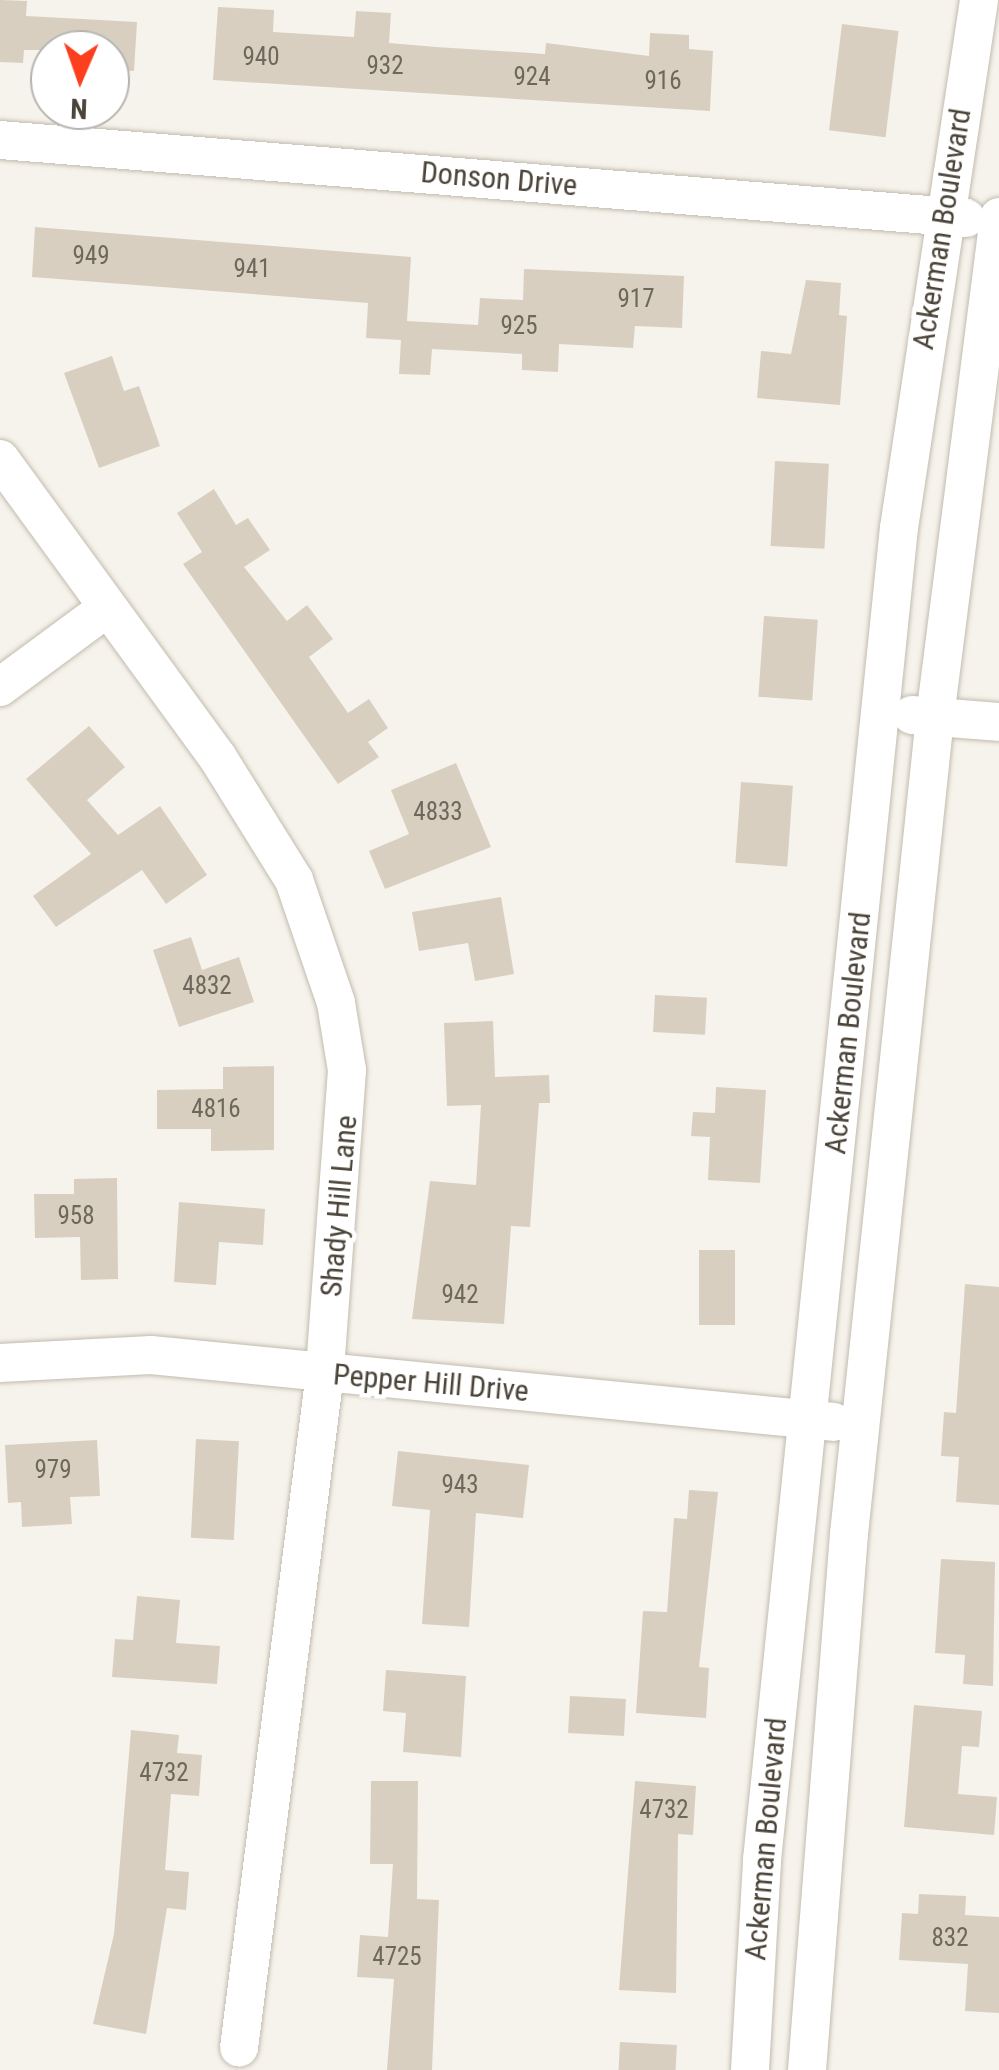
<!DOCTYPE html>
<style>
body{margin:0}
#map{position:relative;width:999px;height:2070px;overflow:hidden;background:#f6f3ec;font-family:"Roboto Condensed",sans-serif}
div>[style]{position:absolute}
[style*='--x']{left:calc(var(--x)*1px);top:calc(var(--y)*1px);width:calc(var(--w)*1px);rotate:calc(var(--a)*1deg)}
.building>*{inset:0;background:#d8cfc1;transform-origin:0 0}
.roads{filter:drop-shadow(0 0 2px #c2bbae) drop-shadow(0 0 2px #c2bbae)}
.minor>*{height:38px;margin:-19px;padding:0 19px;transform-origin:19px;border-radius:19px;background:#fff}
span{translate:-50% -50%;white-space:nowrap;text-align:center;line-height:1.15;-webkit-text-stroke:9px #fff;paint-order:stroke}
.number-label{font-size:25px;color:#6e675b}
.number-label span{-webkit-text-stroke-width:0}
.street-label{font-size:30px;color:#4b4439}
.north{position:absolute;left:30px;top:30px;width:100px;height:100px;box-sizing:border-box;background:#fff;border:2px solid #b7b4b0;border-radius:50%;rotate:182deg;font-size:28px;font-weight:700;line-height:40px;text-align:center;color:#4b4439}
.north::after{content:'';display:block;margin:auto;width:35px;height:45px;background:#fc3f1d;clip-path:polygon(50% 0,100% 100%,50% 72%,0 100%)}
</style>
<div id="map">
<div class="building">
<div style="clip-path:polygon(0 0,27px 1px,26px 16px,137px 22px,134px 71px,110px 70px,110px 50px,24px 50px,23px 63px,0 62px)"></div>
<div style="clip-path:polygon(218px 7px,274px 10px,273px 32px,354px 37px,356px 11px,391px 13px,389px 43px,436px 47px,545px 54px,546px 43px,649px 56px,650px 33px,689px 35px,689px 49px,713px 51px,710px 111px,213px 80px)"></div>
<div style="left:842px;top:24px;width:57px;height:107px;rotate:7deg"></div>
<div style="clip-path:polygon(35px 227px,411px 257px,407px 321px,478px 325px,480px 298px,523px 300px,524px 269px,684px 276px,682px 328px,635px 326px,633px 348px,559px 344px,558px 372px,522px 370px,522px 354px,432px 349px,430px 375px,399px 374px,401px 340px,366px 338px,368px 303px,32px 277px)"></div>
<div style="clip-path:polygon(806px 280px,841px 283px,839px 315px,847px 316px,840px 405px,757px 398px,761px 351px,791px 354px)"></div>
<div style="clip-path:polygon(112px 356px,124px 391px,139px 386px,160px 446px,99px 468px,64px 373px)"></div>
<div style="left:775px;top:461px;width:54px;height:85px;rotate:3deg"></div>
<div style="clip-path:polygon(214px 489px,236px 525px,248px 518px,270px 550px,244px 567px,287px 621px,307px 605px,333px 639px,309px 657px,348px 713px,369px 699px,388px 728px,368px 742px,379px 757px,338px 784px,183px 564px,202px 552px,177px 513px)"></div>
<div style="left:764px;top:616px;width:54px;height:81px;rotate:4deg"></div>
<div style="clip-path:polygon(89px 726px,125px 767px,87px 800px,118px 835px,160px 806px,207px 875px,166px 904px,142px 870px,56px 927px,33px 896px,91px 854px,26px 779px)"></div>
<div style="clip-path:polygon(456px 763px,491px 847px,385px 889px,369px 851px,409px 834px,391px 790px)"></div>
<div style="left:741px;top:782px;width:52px;height:81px;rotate:4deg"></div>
<div style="clip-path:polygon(501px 897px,514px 974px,475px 981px,468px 943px,419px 951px,412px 912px)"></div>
<div style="clip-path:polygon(191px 937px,202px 970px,239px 957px,254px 1002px,179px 1027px,153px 950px)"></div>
<div style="left:655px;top:995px;width:52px;height:37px;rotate:3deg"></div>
<div style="clip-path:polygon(493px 1021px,495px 1077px,549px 1075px,550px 1103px,539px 1103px,530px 1227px,511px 1226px,504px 1324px,412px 1319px,430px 1181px,476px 1185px,481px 1105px,447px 1106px,444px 1023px)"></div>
<div style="clip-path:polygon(274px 1066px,274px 1150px,211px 1151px,211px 1129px,157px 1129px,157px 1090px,223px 1089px,223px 1067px)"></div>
<div style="clip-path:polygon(716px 1087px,766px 1090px,760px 1183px,708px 1180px,710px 1137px,691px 1136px,693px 1112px,715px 1113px)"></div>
<div style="clip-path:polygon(117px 1178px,118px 1279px,81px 1280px,80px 1237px,35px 1238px,34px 1194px,74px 1194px,74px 1179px)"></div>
<div style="clip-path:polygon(179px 1202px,265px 1209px,263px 1245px,219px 1242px,216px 1285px,174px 1282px)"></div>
<div style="left:699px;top:1250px;width:36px;height:75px"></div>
<div style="clip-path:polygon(965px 1284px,999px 1287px,999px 1505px,956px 1502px,959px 1457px,941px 1456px,944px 1412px,956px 1413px)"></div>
<div style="left:196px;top:1439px;width:43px;height:99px;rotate:3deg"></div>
<div style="clip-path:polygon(97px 1440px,100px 1496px,70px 1497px,72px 1524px,22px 1527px,21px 1502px,8px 1503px,5px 1445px)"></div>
<div style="clip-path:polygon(398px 1451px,529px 1465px,523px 1518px,476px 1513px,469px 1627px,422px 1624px,430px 1510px,392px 1506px)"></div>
<div style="clip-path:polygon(689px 1490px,718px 1492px,699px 1667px,709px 1668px,706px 1718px,636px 1713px,643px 1611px,667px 1612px,674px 1518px,687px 1519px)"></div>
<div style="clip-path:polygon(941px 1559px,995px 1562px,993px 1686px,963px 1684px,965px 1655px,935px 1653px)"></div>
<div style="clip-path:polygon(137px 1596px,180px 1600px,176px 1643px,220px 1646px,217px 1684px,112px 1677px,115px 1639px,133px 1640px)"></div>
<div style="clip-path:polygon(386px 1670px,466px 1676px,461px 1757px,403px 1752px,406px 1713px,383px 1711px)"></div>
<div style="left:570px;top:1696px;width:56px;height:37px;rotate:3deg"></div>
<div style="clip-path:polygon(914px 1705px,982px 1711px,979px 1747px,962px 1746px,958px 1794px,997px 1797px,994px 1835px,904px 1827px)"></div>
<div style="clip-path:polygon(131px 1730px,179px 1735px,177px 1753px,202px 1755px,199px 1796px,171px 1794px,165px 1870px,189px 1872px,186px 1910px,167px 1908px,146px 2034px,93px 2024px,114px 1934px)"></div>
<div style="clip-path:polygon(371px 1781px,418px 1781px,417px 1899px,439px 1900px,432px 2070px,387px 2070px,394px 1979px,357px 1977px,360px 1935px,388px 1937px,393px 1864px,370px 1864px)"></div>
<div style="clip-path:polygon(635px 1781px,696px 1786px,693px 1835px,678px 1834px,676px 1993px,619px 1990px)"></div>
<div style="clip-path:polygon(919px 1894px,966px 1896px,965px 1915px,999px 1917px,999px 2013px,965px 2011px,968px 1964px,899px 1960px,902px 1913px,918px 1914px)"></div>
<div style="left:620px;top:2042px;width:57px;height:28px;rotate:3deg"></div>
</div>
<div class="roads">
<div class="minor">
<div style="--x:0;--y:140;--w:969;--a:4.62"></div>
<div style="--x:0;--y:459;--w:370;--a:53.9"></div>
<div style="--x:218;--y:758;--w:144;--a:58.1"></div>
<div style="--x:294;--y:880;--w:130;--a:71.1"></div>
<div style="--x:336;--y:1003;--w:68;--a:80.7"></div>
<div style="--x:347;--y:1070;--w:304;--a:94.2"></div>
<div style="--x:325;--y:1373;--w:680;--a:97.26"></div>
<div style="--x:0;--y:687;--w:133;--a:-36.4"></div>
<div style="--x:912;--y:715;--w:87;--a:4.6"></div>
<div style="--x:0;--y:1363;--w:151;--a:-3"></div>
<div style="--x:151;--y:1355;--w:686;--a:5.6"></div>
<div style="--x:750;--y:2070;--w:210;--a:-86.7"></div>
<div style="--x:762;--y:1860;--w:1339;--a:-84.13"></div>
<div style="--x:899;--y:528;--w:534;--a:-81.38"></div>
<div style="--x:807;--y:2070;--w:538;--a:-85.52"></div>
<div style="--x:849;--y:1534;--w:822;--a:-83.99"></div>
<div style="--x:935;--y:717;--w:504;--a:-82.71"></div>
</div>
</div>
<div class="number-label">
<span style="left:261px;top:57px">940</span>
<span style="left:385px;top:66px">932</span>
<span style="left:532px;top:77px">924</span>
<span style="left:663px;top:81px">916</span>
<span style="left:91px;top:256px">949</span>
<span style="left:252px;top:269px">941</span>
<span style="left:636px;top:299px">917</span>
<span style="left:519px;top:326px">925</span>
<span style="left:438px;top:812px">4833</span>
<span style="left:207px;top:986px">4832</span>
<span style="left:216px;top:1109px">4816</span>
<span style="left:76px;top:1216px">958</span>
<span style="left:460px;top:1295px">942</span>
<span style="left:53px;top:1470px">979</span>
<span style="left:460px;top:1485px">943</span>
<span style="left:164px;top:1773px">4732</span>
<span style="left:664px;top:1810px">4732</span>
<span style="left:950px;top:1938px">832</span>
<span style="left:397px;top:1957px">4725</span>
</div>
<div class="street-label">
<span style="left:499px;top:179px;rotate:5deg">Donson Drive</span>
<span style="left:942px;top:229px;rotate:-81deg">Ackerman Boulevard</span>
<span style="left:848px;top:1033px;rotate:-84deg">Ackerman Boulevard</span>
<span style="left:339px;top:1206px;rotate:-85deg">Shady Hill Lane</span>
<span style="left:431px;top:1383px;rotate:5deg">Pepper Hill Drive</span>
<span style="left:766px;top:1839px;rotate:-85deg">Ackerman Boulevard</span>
</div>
<div class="north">N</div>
</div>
